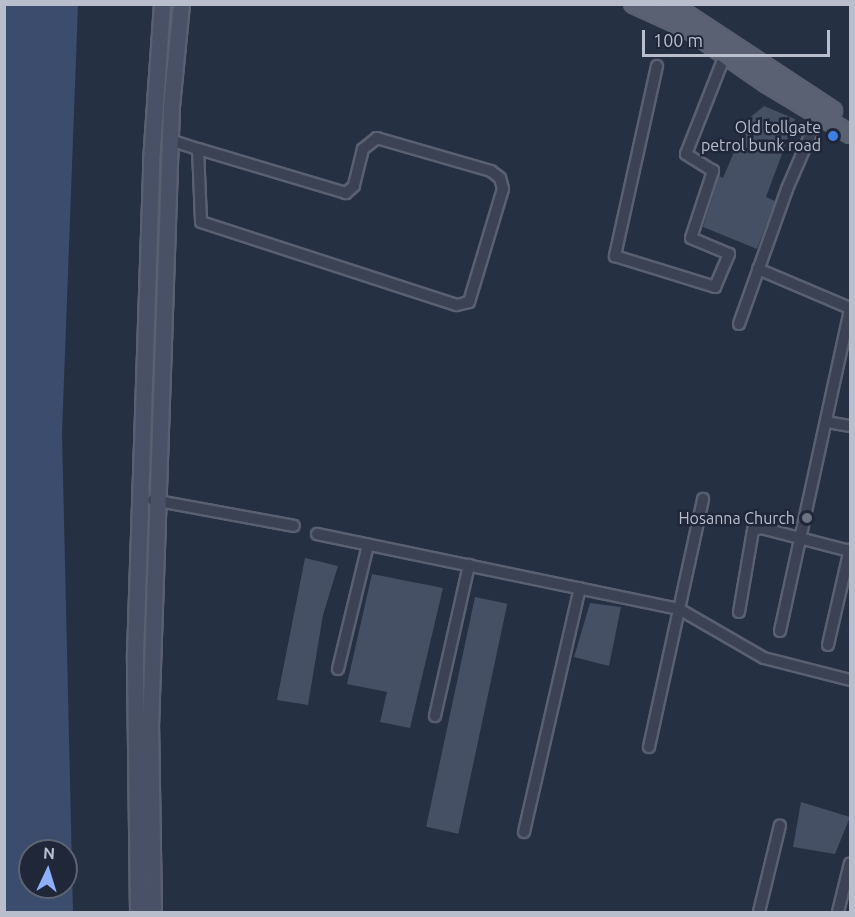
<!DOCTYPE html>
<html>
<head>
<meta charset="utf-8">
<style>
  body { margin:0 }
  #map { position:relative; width:855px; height:917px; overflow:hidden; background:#263043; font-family:Ubuntu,sans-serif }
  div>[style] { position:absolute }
  .water>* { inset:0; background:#3b4c6c }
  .building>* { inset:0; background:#455065; transform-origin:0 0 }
  .roads { filter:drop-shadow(2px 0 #596070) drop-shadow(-2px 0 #596070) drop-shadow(0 2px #596070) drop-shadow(0 -2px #596070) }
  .minor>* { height:10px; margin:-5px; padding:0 5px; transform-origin:5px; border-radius:5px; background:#3b4253 }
  .secondary>* { height:15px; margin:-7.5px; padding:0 7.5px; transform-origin:7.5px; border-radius:7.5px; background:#495166 }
  .primary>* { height:16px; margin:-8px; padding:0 8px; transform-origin:8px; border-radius:8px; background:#596173 }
  .dots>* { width:16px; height:16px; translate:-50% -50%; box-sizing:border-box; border:3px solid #1f2738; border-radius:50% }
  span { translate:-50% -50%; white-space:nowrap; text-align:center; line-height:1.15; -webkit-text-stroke:5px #1f2738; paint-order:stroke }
  .poi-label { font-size:16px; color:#b8becc }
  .right { translate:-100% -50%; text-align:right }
  .frame { position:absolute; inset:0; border:6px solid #b8becc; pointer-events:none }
  .north { position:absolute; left:18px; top:839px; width:60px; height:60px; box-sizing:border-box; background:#1f2738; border:2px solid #5c6373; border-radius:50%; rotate:4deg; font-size:16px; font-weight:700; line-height:24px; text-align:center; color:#b8becc }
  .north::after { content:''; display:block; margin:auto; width:21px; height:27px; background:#8faffa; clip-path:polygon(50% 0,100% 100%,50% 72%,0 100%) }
  .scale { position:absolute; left:642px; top:30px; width:188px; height:27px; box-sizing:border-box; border:3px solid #b8becc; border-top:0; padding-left:8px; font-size:18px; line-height:21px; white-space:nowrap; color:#b8becc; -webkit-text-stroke:4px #1f2738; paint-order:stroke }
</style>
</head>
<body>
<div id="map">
  <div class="water">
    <div style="clip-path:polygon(evenodd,5px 4px,78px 5px,62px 433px,73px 912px,5px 912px,5px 4px,30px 851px,66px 851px,66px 887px,30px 887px,30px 851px)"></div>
  </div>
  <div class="building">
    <div style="clip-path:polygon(764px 106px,795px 119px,766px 197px,775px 201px,757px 249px,703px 227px,719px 176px,723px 178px,748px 119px)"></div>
    <div style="clip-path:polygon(305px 558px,338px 566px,323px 615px,308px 705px,277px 700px)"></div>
    <div style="clip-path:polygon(372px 574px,443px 588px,410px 728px,380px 722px,387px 692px,347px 684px)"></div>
    <div style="left:475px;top:597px;width:33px;height:235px;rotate:12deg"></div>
    <div style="clip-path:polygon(590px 603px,621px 607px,609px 666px,574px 657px)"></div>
    <div style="clip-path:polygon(801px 802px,850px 817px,835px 854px,793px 847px)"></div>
  </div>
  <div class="roads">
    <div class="minor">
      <div style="left:657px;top:66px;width:195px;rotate:102.5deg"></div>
      <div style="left:615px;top:256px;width:105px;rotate:17.2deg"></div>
      <div style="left:715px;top:287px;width:36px;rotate:-67deg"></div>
      <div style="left:729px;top:254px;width:41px;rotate:-157.2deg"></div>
      <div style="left:691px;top:238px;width:71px;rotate:-71.8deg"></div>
      <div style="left:713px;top:171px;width:32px;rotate:-148deg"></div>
      <div style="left:686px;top:154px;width:106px;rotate:-68.5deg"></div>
      <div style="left:170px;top:140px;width:29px;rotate:18deg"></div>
      <div style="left:198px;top:149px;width:73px;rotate:87.6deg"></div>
      <div style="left:201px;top:222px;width:269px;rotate:18deg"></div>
      <div style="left:457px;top:305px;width:12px;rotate:-14deg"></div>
      <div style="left:469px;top:302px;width:118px;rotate:-73.3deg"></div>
      <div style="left:503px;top:189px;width:11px;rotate:-105deg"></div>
      <div style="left:500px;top:178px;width:11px;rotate:-142deg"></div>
      <div style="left:491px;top:171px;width:119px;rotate:-163.9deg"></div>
      <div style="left:377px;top:138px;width:18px;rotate:142deg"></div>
      <div style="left:363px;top:149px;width:38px;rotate:104deg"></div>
      <div style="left:354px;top:186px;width:11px;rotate:139deg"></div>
      <div style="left:346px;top:193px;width:154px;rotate:-163.4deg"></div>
      <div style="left:758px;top:269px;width:100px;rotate:23deg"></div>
      <div style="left:739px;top:324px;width:143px;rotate:-70.4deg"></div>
      <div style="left:787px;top:189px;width:81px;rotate:-66.6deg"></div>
      <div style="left:827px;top:422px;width:23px;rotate:10deg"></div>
      <div style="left:153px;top:500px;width:143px;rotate:10.4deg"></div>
      <div style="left:317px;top:534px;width:370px;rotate:11.7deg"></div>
      <div style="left:679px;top:609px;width:98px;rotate:30deg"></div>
      <div style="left:764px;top:658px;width:89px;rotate:14.3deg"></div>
      <div style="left:739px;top:612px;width:83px;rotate:-80.3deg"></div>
      <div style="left:753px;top:530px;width:8px;rotate:-14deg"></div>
      <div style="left:761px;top:528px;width:92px;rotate:14.5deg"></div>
      <div style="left:780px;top:631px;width:329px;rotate:-77.7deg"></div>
      <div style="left:828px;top:645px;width:98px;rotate:-77.1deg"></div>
      <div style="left:338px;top:669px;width:128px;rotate:-76.4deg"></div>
      <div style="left:435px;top:716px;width:155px;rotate:-77.3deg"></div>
      <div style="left:649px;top:747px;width:254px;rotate:-77.7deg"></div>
      <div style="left:524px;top:832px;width:250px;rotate:-77.1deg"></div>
      <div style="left:759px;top:912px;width:89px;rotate:-76.4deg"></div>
      <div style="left:838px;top:912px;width:50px;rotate:-76.2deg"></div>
    </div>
    <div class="secondary">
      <div style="left:138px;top:912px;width:258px;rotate:-90.7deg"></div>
      <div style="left:135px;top:654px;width:493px;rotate:-88.1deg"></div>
      <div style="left:151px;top:161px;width:157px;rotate:-86deg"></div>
      <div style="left:153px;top:912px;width:186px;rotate:-90.9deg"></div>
      <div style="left:150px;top:726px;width:620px;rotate:-88.06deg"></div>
      <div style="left:171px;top:106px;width:102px;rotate:-84.4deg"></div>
    </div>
    <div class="primary">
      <div style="left:633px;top:4px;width:58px;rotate:24.4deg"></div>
      <div style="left:686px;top:28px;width:98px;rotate:34.7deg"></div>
      <div style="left:767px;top:84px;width:97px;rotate:31.1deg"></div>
      <div style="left:671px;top:4px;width:194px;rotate:33.4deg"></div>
    </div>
  </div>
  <div class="dots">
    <div style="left:833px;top:136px;background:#3f7fe0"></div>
    <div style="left:807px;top:518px;background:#6b7280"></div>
  </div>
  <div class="poi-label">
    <span class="right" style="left:821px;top:136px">Old tollgate<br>petrol bunk road</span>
    <span class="right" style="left:795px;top:518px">Hosanna Church</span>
  </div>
  <div class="frame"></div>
  <div class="north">N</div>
  <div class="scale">100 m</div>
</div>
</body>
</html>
